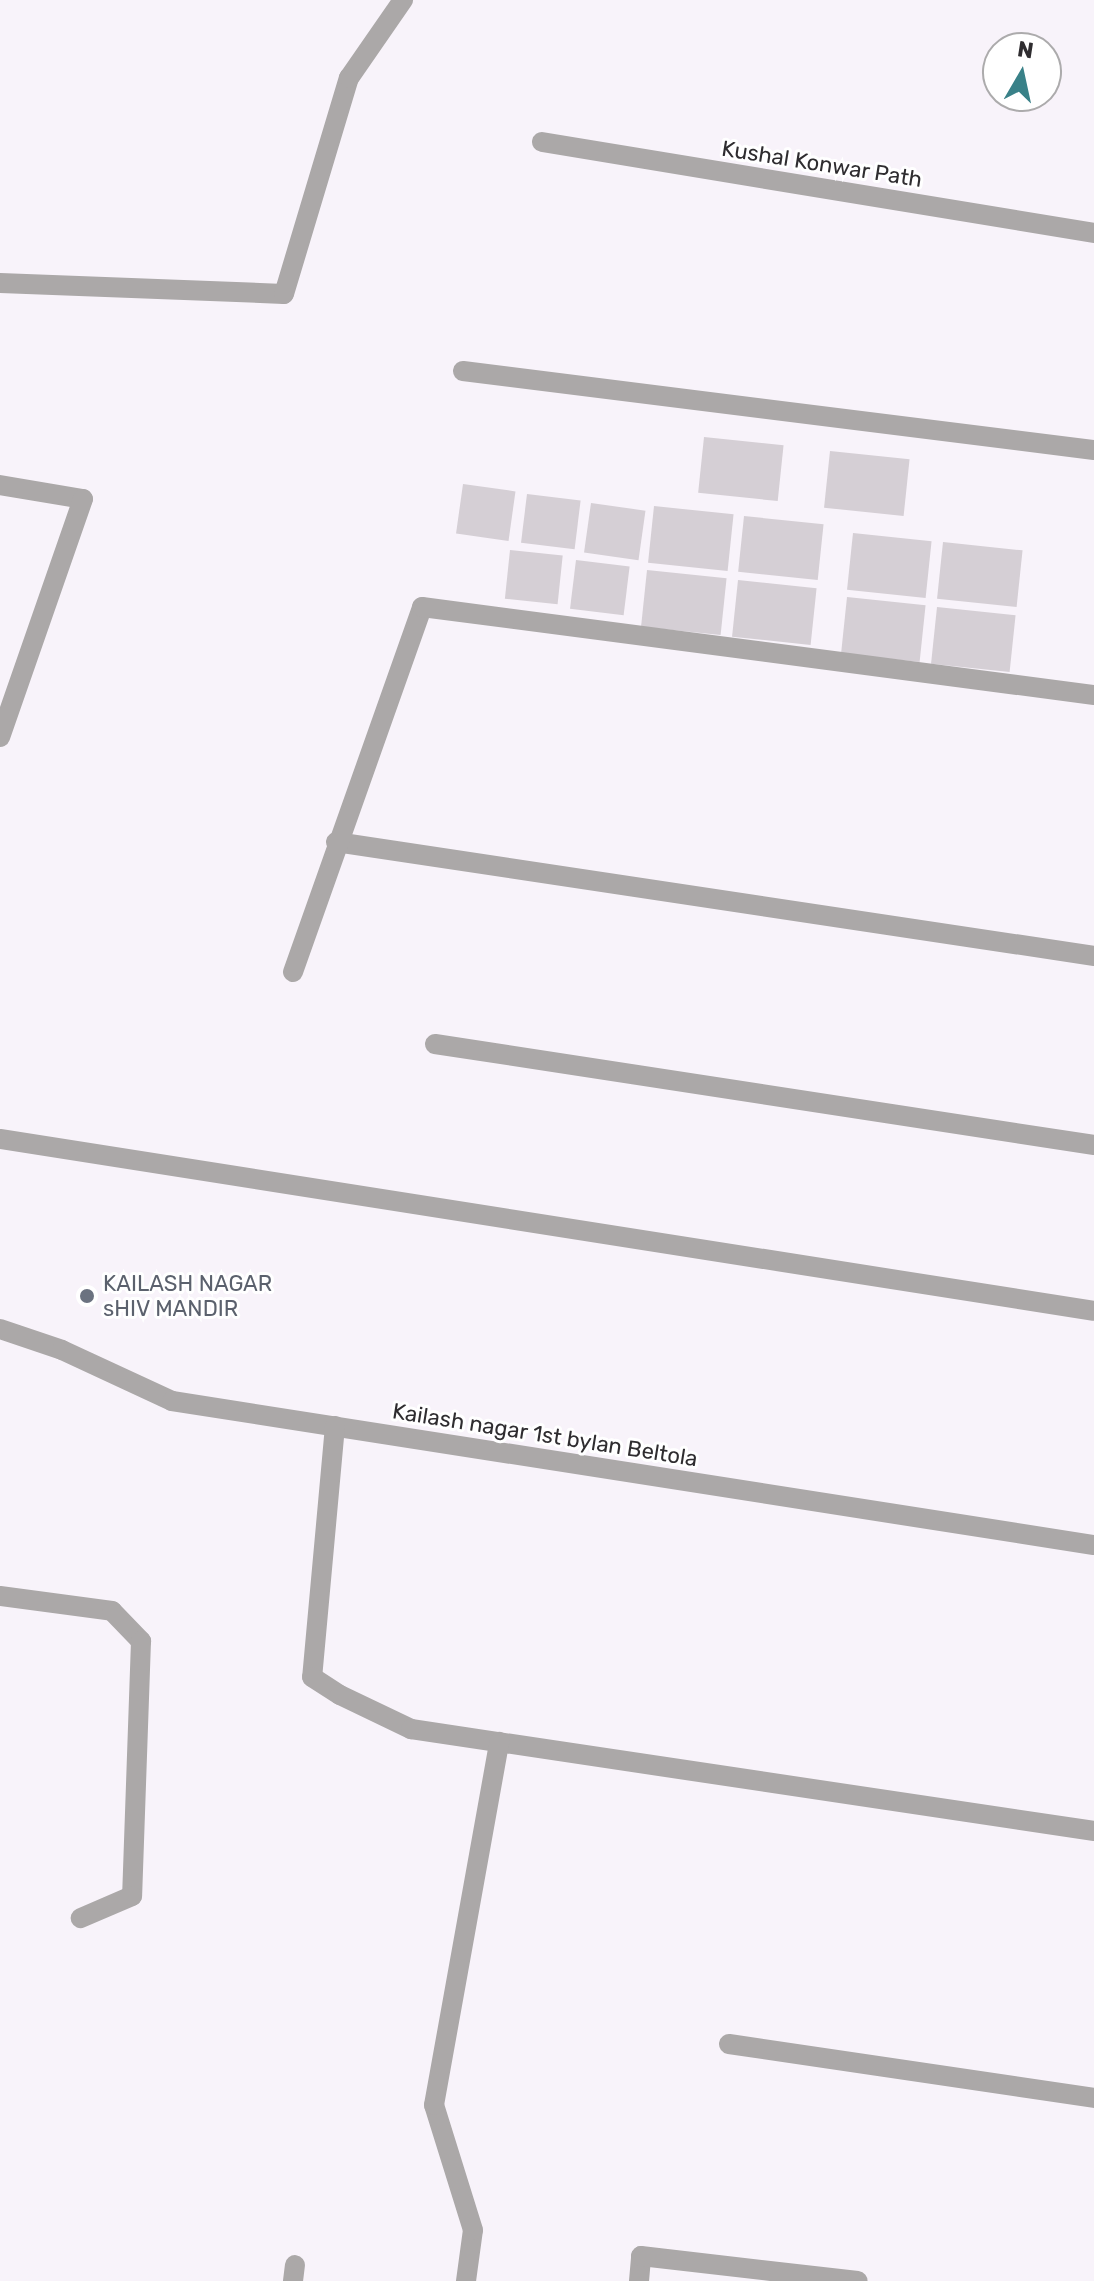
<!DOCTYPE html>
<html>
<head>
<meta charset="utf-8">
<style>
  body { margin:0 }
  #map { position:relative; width:1094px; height:2281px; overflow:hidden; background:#f8f3fa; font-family:Rubik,sans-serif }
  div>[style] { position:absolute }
  .building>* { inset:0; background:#d5cfd5; transform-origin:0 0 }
  .minor>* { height:20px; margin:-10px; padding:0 10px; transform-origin:10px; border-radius:10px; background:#aba8a8 }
  .dots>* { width:22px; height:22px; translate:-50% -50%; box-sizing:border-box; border:4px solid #fff; border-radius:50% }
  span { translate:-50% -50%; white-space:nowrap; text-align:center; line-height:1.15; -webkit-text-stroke:6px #fff; paint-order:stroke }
  .street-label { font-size:22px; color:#2f2d30 }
  .worship-label { font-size:22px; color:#5b616d }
  .left { translate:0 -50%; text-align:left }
  .north { position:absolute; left:982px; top:32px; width:80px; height:80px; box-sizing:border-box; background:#fff; border:2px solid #acabac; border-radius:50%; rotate:9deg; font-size:22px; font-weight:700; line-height:32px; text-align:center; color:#2f2d30 }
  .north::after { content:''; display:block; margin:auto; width:28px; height:36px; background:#398188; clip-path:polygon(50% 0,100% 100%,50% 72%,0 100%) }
</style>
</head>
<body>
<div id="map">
  <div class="building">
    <div style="left:704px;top:437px;width:80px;height:56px;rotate:6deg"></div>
    <div style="left:830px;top:451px;width:80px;height:57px;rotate:6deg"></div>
    <div style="left:463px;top:484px;width:53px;height:50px;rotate:8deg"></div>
    <div style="left:527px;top:494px;width:54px;height:49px;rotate:7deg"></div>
    <div style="left:591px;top:503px;width:55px;height:50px;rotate:8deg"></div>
    <div style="left:654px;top:506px;width:80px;height:57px;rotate:6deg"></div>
    <div style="left:744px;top:516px;width:80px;height:56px;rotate:6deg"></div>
    <div style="left:853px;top:533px;width:79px;height:57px;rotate:6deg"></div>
    <div style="left:943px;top:542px;width:80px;height:57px;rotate:6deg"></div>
    <div style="left:510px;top:550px;width:53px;height:49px;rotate:6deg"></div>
    <div style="left:576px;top:560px;width:54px;height:49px;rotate:7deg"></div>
    <div style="left:647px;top:570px;width:80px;height:57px;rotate:6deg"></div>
    <div style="left:738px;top:580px;width:79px;height:57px;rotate:6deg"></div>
    <div style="left:847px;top:597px;width:79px;height:57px;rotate:6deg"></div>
    <div style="left:937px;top:607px;width:79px;height:57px;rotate:6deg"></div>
  </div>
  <div class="minor">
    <div style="left:542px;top:142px;width:559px;rotate:9.36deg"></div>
    <div style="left:0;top:283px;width:284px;rotate:2.2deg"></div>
    <div style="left:284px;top:294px;width:226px;rotate:-73.3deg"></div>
    <div style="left:349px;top:78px;width:95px;rotate:-55.3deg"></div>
    <div style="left:463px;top:371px;width:636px;rotate:7.14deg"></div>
    <div style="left:0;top:485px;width:84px;rotate:9.6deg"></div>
    <div style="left:83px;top:499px;width:252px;rotate:109.2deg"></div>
    <div style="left:336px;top:842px;width:767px;rotate:8.55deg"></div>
    <div style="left:293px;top:972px;width:387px;rotate:-70.5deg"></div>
    <div style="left:422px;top:607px;width:678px;rotate:7.46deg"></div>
    <div style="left:435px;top:1044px;width:667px;rotate:8.71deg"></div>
    <div style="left:0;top:1139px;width:1107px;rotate:8.93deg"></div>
    <div style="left:0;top:1329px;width:65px;rotate:18.7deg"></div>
    <div style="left:62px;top:1350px;width:121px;rotate:24.9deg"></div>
    <div style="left:172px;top:1401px;width:933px;rotate:8.88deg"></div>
    <div style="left:335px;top:1426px;width:252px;rotate:95.2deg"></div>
    <div style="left:312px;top:1677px;width:33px;rotate:33deg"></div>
    <div style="left:340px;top:1695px;width:79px;rotate:25.6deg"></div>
    <div style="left:411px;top:1729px;width:691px;rotate:8.49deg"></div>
    <div style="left:0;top:1596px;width:113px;rotate:7.6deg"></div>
    <div style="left:112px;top:1611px;width:42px;rotate:46deg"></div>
    <div style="left:141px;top:1641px;width:255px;rotate:92deg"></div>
    <div style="left:132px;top:1896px;width:56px;rotate:156.7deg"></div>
    <div style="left:729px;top:2044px;width:369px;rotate:8.4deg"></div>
    <div style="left:293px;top:2281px;width:16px;rotate:-83deg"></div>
    <div style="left:466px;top:2281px;width:51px;rotate:-82.2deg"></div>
    <div style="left:473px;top:2230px;width:131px;rotate:-107.3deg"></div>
    <div style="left:434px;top:2105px;width:369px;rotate:-79.8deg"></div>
    <div style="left:639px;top:2281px;width:25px;rotate:-85deg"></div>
    <div style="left:641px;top:2256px;width:218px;rotate:6.6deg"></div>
  </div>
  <div class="dots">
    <div style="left:87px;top:1296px;background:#6b7280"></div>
  </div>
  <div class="street-label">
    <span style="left:822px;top:164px;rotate:9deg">Kushal Konwar Path</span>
    <span style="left:545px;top:1435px;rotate:9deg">Kailash nagar 1st bylan Beltola</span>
  </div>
  <div class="worship-label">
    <span class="left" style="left:103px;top:1296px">KAILASH NAGAR<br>sHIV MANDIR</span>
  </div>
  <div class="north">N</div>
</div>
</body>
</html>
